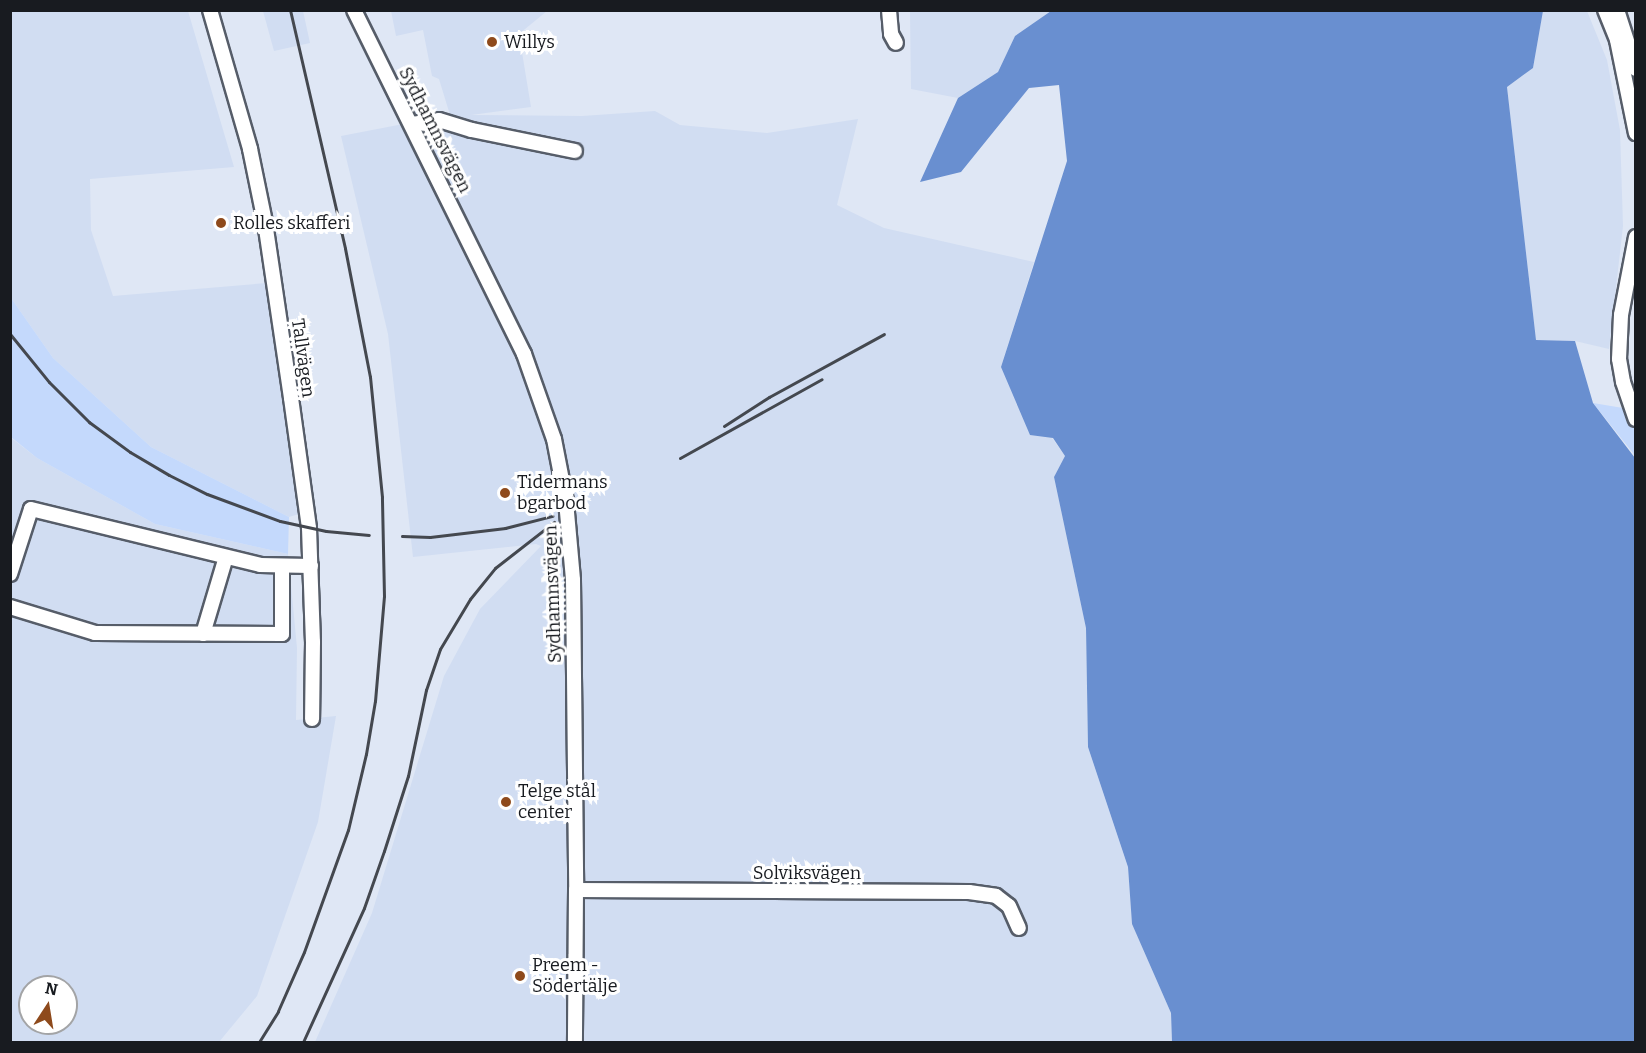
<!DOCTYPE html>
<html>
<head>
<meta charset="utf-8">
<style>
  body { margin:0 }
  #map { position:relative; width:1646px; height:1053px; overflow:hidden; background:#dfe7f5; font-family:Bitter,serif }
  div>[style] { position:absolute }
  .built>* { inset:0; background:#d1ddf2 }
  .green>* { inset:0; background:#c4d9fc }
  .water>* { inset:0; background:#698fd0 }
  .roads { filter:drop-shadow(2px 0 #565d69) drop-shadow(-2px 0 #565d69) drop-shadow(0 2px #565d69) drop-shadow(0 -2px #565d69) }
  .minor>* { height:14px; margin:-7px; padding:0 7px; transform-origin:7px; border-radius:7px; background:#fff }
  .rail>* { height:3px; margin:-1.5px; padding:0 1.5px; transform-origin:1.5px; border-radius:1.5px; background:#44484f }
  .dots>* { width:16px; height:16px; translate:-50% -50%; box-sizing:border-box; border:3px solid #fff; border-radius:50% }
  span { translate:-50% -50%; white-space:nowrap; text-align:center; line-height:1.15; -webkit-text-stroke:6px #fff; paint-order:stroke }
  .poi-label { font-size:18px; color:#181b20 }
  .left { translate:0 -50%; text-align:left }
  .street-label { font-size:18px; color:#181b20 }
  .frame { position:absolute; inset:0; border:12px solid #181b20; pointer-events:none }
  .north { position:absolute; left:18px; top:975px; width:60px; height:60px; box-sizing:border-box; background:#fff; border:2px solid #a3a4a6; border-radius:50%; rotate:12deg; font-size:16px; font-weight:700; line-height:24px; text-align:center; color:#181b20 }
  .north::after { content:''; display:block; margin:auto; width:21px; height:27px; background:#8e4a1c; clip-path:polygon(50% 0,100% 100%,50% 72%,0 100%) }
</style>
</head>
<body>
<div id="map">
  <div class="built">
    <div style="clip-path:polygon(10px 11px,188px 11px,234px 167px,90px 179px,91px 230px,113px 296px,267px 283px,299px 514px,289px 517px,151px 447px,53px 358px,11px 298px)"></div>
    <div style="clip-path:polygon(263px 11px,303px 11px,310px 43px,274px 51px)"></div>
    <div style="clip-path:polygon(391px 11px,547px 11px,519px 34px,531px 107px,471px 115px,582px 116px,655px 111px,680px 125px,767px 133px,858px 119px,837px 205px,884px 228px,1034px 262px,1001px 367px,1065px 456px,1054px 477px,1086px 628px,1088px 747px,1128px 867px,1132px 924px,1171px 1013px,1172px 1042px,315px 1042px,372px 913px,444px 676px,480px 609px,541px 546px,536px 544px,413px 557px,388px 334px,341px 136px,450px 115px,439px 79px,432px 76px,423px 30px,396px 36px)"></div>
    <div style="clip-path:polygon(910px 11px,1051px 11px,1015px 36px,998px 72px,958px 98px,911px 89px)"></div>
    <div style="clip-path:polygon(1543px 11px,1587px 11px,1607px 60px,1620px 130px,1623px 226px,1609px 349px,1575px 341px,1536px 340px,1507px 87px,1533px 68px)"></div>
    <div style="clip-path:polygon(evenodd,10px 437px,37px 458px,155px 524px,288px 554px,297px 648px,296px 720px,336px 716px,318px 822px,257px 996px,219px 1042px,11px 1042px,10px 437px,30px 987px,66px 987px,66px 1023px,30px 1023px,30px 987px)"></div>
  </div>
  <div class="green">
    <div style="clip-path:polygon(11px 298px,53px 358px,151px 447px,289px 517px,288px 554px,155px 524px,37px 458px,11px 437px)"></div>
    <div style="clip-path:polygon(1593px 403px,1635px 410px,1635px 458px,1633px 453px)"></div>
  </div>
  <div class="water">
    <div style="clip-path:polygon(1051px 11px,1543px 11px,1533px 68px,1507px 87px,1536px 340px,1575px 341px,1593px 403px,1635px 458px,1635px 1042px,1172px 1042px,1171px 1013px,1132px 924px,1128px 867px,1088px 747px,1086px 628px,1054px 477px,1065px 456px,1053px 438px,1030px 435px,1001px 367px,1067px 161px,1059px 85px,1029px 88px,961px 172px,920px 182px,958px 98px,998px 72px,1015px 36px)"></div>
  </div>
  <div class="roads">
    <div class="minor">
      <div style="left:210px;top:10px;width:145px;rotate:73.9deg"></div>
      <div style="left:250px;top:149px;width:75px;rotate:78.4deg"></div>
      <div style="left:265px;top:222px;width:178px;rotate:81.6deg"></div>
      <div style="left:291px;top:398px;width:131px;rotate:82.1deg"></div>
      <div style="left:309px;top:528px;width:114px;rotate:88deg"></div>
      <div style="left:313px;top:642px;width:77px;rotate:90.7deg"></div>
      <div style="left:354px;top:10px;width:384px;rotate:63.7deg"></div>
      <div style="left:524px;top:354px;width:90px;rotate:70.6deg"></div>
      <div style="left:554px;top:439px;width:63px;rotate:79deg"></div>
      <div style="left:566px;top:501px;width:79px;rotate:84.9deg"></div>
      <div style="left:573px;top:580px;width:310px;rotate:89.4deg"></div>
      <div style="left:576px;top:890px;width:152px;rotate:90.4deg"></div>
      <div style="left:889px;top:10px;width:24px;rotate:85deg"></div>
      <div style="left:891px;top:34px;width:10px;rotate:61deg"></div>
      <div style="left:1605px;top:10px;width:32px;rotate:68deg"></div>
      <div style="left:1617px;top:40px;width:95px;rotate:78.5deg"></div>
      <div style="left:1617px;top:10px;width:62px;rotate:72.1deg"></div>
      <div style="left:412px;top:124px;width:27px;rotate:-8deg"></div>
      <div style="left:439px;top:120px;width:34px;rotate:17deg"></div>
      <div style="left:472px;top:130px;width:105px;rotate:11.5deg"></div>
      <div style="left:1636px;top:237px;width:79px;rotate:100.9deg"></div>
      <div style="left:1621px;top:315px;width:44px;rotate:92.6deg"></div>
      <div style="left:1619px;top:359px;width:23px;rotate:80deg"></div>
      <div style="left:1623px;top:382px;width:39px;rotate:71deg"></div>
      <div style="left:10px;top:574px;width:68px;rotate:-72.1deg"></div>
      <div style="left:31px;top:509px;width:236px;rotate:13.7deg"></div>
      <div style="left:260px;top:565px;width:51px;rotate:1.1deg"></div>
      <div style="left:10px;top:607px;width:89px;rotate:17deg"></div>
      <div style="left:95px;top:633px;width:187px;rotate:0.3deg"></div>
      <div style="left:282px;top:634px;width:68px;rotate:-90deg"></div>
      <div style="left:203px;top:634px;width:80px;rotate:-73.4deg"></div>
      <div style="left:576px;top:890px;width:393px;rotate:0.3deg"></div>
      <div style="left:969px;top:892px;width:27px;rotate:8deg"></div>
      <div style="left:996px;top:896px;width:16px;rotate:38deg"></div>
      <div style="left:1009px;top:906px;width:24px;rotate:66deg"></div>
    </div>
  </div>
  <div class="rail">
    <div style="left:10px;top:334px;width:62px;rotate:50.9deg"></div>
    <div style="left:49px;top:382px;width:57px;rotate:45deg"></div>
    <div style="left:89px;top:422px;width:51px;rotate:36.2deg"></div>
    <div style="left:130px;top:452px;width:45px;rotate:30.5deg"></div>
    <div style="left:169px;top:475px;width:42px;rotate:26.6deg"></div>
    <div style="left:207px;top:494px;width:78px;rotate:20.3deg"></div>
    <div style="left:280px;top:521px;width:47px;rotate:12.3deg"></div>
    <div style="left:326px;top:531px;width:43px;rotate:5.3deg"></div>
    <div style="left:724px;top:426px;width:54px;rotate:-32.8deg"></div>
    <div style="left:769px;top:397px;width:131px;rotate:-28.7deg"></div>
    <div style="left:680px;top:458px;width:162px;rotate:-29.1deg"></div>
    <div style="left:402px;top:536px;width:28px;rotate:2deg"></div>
    <div style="left:430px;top:537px;width:76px;rotate:-6.8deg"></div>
    <div style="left:505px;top:528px;width:49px;rotate:-14.3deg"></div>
    <div style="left:259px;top:1042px;width:36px;rotate:-58deg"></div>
    <div style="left:278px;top:1011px;width:64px;rotate:-66.2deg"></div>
    <div style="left:304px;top:952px;width:130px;rotate:-70.2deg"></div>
    <div style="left:348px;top:830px;width:78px;rotate:-76.7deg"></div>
    <div style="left:366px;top:754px;width:54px;rotate:-80.4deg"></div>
    <div style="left:375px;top:701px;width:105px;rotate:-85.1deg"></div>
    <div style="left:384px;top:596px;width:99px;rotate:-91.2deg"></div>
    <div style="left:382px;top:497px;width:121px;rotate:-95.7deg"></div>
    <div style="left:370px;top:377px;width:131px;rotate:-101deg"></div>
    <div style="left:345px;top:248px;width:244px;rotate:-103deg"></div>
    <div style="left:303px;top:1042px;width:147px;rotate:-65.5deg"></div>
    <div style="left:364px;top:908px;width:60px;rotate:-70.7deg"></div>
    <div style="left:384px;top:851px;width:79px;rotate:-72.3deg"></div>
    <div style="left:408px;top:776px;width:88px;rotate:-78.2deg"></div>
    <div style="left:426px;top:690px;width:43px;rotate:-71.1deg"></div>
    <div style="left:440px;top:649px;width:58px;rotate:-59deg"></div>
    <div style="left:470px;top:599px;width:40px;rotate:-51deg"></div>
    <div style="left:495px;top:568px;width:75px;rotate:-37.9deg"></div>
  </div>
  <div class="dots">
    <div style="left:492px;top:42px;background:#8e4a1c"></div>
    <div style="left:221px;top:223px;background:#8e4a1c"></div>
    <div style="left:505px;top:493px;background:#8e4a1c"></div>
    <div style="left:506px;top:802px;background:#8e4a1c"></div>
    <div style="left:520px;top:976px;background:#8e4a1c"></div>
  </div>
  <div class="poi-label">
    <span class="left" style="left:504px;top:42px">Willys</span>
    <span class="left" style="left:233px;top:223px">Rolles skafferi</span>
    <span class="left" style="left:517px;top:493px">Tidermans<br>bgarbod</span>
    <span class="left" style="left:518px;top:802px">Telge stål<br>center</span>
    <span class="left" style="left:532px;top:976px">Preem -<br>Södertälje</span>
  </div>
  <div class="street-label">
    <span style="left:435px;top:130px;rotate:63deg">Sydhamnsvägen</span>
    <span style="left:303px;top:358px;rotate:82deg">Tallvägen</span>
    <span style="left:553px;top:594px;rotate:-92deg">Sydhamnsvägen</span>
    <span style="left:807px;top:873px">Solviksvägen</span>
  </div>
  <div class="frame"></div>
  <div class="north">N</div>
</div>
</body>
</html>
